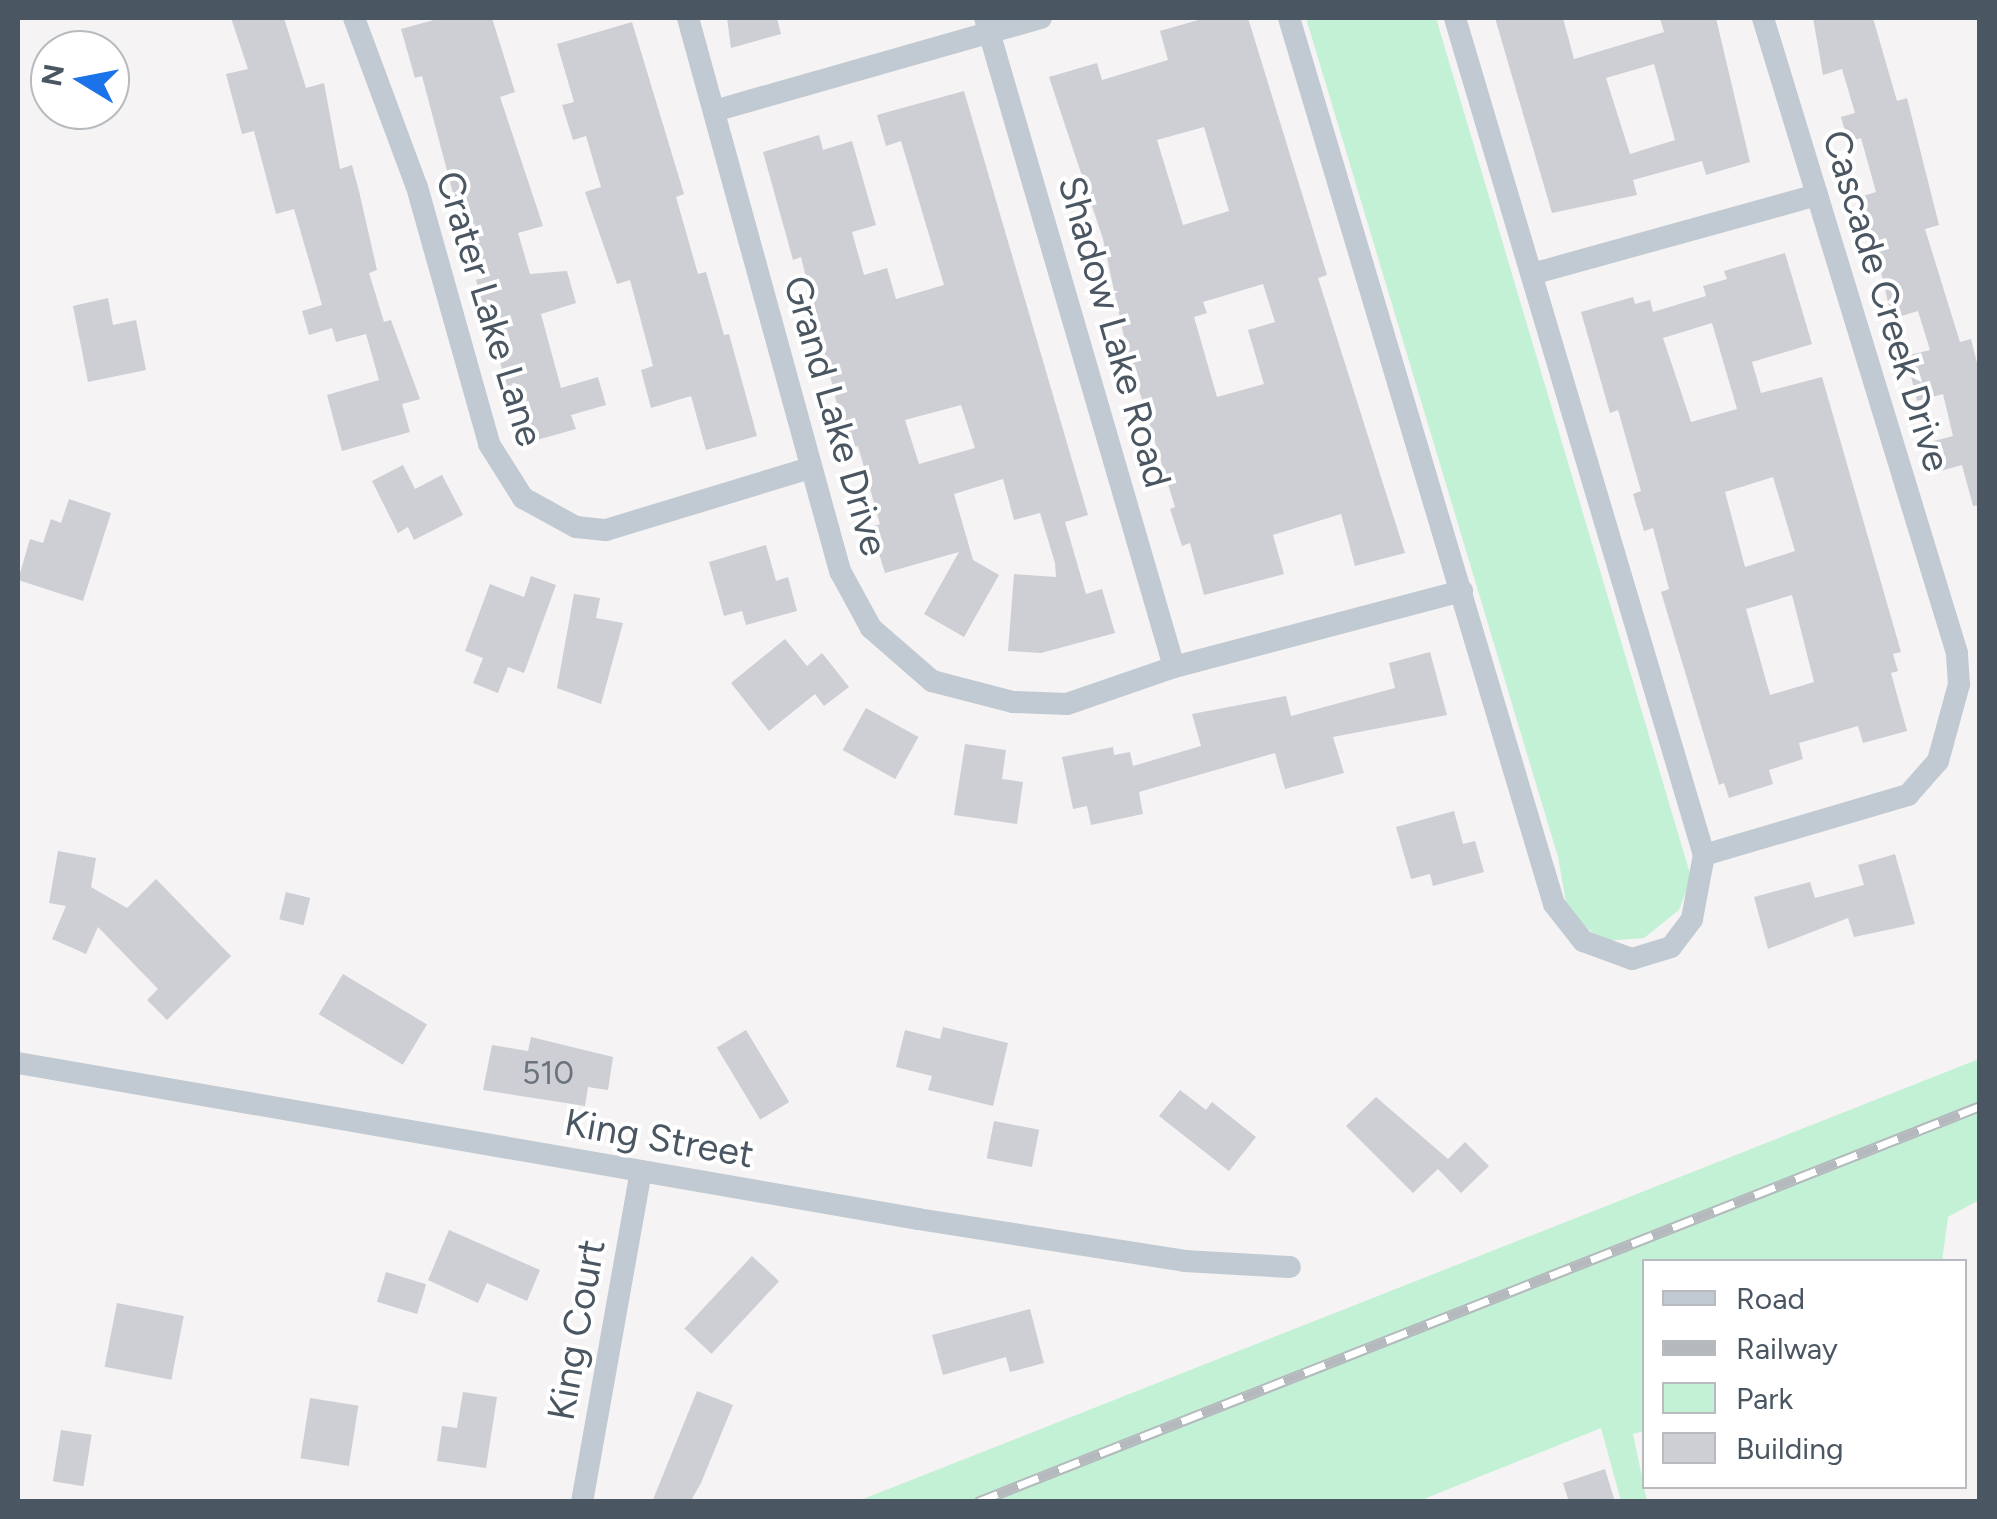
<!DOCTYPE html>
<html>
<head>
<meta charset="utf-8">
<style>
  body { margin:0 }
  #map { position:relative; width:1997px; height:1519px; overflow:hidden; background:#f5f3f3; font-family:Figtree,sans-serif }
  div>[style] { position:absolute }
  .green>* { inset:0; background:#c3f1d5 }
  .building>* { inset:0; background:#cdcfd5; transform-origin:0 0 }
  .minor>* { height:22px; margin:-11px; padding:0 11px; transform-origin:11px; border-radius:11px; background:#c1cad2 }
  .rail>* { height:11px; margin-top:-5.5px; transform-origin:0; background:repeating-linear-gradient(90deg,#fff 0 22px,#b5b8bd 0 44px); box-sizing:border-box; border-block:2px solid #b5b8bd }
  span { translate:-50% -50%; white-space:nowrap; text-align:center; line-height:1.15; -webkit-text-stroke:8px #fff; paint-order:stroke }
  .number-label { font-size:32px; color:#6b747e }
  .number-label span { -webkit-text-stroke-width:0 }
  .street-label { font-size:38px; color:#4a5661 }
  .frame { position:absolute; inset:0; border:20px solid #4a5661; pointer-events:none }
  .legend { position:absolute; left:1642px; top:1259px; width:325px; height:230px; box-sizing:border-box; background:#fff; border:2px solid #b7bbc0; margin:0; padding:12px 18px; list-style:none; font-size:30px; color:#4a5661 }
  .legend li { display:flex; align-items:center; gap:20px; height:50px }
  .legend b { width:50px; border:2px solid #b7bbc0 }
  .north { position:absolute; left:30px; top:30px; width:100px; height:100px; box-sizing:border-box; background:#fff; border:2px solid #b7bbc0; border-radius:50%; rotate:280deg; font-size:28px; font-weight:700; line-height:40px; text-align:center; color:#4a5661 }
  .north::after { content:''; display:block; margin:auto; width:35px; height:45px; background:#1a73e8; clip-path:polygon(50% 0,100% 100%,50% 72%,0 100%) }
</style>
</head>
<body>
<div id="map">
  <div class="green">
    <div style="clip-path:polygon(1306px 18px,1436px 18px,1691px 877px,1679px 910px,1644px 938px,1604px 941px,1568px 914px,1558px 857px)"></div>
    <div style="clip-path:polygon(1979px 1059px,1979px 1200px,1948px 1217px,1942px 1261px,1644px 1262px,1644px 1431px,1633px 1434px,1647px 1501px,1621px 1501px,1601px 1428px,1419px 1501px,858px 1501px)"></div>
  </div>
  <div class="building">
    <div style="clip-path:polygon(231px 18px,284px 18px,306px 88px,324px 83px,340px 169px,352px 165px,359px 191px,377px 270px,369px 273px,384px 322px,391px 320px,420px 399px,402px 404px,410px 432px,342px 451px,327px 395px,379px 380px,366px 334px,336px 342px,332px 328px,309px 335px,302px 311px,322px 305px,294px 209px,276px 214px,254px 131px,242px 134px,226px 74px,248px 69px)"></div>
    <div style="clip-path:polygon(441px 18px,492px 18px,515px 92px,500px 97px,543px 226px,518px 233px,530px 274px,567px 271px,576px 303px,541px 314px,561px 388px,598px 377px,606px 405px,571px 415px,576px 429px,533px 441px,517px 384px,507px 386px,476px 280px,486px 276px,464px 194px,454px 197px,422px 76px,415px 78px,401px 29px)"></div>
    <div style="clip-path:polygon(727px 18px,777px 18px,781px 34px,731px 48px)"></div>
    <div style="clip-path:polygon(evenodd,1205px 18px,1248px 18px,1327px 275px,1318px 278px,1405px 553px,1355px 566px,1341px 514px,1273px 535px,1284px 574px,1204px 595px,1190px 543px,1182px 546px,1170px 509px,1175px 507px,1127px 351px,1103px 239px,1049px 77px,1097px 63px,1102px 80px,1168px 60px,1160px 31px,1205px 18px,1204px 127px,1229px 211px,1183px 225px,1157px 140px,1204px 127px,1205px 18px,1263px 284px,1275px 322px,1248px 330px,1264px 384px,1217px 397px,1194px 317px,1207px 313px,1203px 302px,1263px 284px)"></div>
    <div style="clip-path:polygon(evenodd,1495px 18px,1563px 18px,1574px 59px,1664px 32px,1660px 18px,1716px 18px,1750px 162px,1706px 175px,1702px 161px,1633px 180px,1637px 195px,1552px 213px,1495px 18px,1654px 64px,1675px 140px,1630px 154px,1606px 78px,1654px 64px)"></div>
    <div style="clip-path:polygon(1813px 18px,1873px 18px,1897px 101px,1907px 98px,1939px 225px,1925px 229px,1960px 342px,1971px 339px,1980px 375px,1980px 505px,1973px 506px,1962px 465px,1937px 472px,1930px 442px,1953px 436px,1943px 394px,1917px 401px,1906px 356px,1930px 350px,1918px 311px,1892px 319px,1863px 196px,1876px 192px,1861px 138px,1848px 142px,1841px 117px,1855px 113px,1842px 69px,1823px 75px)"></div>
    <div style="clip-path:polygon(632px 22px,684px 194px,676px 197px,698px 274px,706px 272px,724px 335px,729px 334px,757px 436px,706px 450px,691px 396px,651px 408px,641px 370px,653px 366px,630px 280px,617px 284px,585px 192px,601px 187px,586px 136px,573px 140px,562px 105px,574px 102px,557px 44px)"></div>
    <div style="clip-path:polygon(evenodd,964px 91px,1088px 515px,1065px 522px,1086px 594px,1102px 589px,1115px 633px,1041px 653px,1008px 651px,1014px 574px,1056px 577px,1055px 563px,1040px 513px,1014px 520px,1003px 479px,954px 494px,973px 560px,999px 575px,964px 637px,924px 614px,959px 552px,885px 573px,871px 527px,880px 524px,858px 446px,848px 449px,801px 257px,793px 260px,763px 152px,819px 135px,823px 150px,852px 141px,876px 225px,852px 232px,864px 275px,887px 268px,896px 299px,944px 285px,901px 141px,886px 146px,877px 115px,964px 91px,961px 405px,975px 448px,919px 464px,905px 420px,961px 405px)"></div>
    <div style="clip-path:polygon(evenodd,1785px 253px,1812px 344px,1752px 362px,1761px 393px,1822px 377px,1901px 652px,1893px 654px,1898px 671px,1891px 673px,1907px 731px,1863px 743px,1858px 726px,1799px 743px,1803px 759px,1769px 770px,1773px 784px,1729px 798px,1724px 783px,1719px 785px,1661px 592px,1669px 589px,1653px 528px,1644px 531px,1633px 494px,1641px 491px,1618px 410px,1610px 413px,1581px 312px,1633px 297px,1635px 304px,1650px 300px,1653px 312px,1706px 296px,1703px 286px,1727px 279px,1724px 271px,1785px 253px,1712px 323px,1737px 409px,1691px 422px,1663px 338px,1712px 323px,1785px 253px,1773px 477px,1795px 551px,1745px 567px,1725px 492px,1773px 477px,1785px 253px,1792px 595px,1814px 682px,1770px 695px,1746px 609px,1792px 595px)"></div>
    <div style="clip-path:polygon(108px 298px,113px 325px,136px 320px,146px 370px,88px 382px,73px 306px)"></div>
    <div style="clip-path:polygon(403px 465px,415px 489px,442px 475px,463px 515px,414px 540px,408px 527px,398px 533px,372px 481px)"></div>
    <div style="clip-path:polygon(69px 499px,111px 513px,83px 601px,18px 580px,30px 539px,43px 543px,51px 519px,61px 523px)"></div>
    <div style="clip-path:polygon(766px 545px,776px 581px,788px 577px,797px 611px,746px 625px,742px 611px,724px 616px,709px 562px)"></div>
    <div style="clip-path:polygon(531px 576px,556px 585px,524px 673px,508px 667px,498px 693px,473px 683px,483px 658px,465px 651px,490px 584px,524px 597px)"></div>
    <div style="clip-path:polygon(574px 594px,600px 598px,596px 618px,623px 623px,601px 704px,557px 688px)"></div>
    <div style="clip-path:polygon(785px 639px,807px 666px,822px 653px,849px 687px,824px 706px,815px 694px,769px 731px,731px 683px)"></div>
    <div style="clip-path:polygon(1430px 652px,1447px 715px,1333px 737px,1344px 773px,1285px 789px,1275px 753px,1139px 792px,1143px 814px,1091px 825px,1087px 806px,1073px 809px,1062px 757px,1113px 747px,1114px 755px,1130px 752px,1133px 766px,1201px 746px,1192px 714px,1286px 696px,1291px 716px,1395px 688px,1389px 663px)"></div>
    <div style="left:866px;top:708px;width:60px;height:48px;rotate:29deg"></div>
    <div style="clip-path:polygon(965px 744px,1006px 750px,1002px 779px,1023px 782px,1017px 824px,954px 815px)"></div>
    <div style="clip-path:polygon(1454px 811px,1463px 844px,1475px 841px,1484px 872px,1433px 886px,1430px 874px,1411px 879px,1396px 827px)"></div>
    <div style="clip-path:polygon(58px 851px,96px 858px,91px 887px,127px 908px,156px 879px,231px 956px,167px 1020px,147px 1000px,158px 989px,98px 927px,86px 954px,52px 939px,66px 906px,49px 903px)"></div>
    <div style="clip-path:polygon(1895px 854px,1915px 924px,1854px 937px,1848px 918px,1768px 949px,1754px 897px,1810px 882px,1815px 898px,1864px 885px,1858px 865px)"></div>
    <div style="left:286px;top:892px;width:25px;height:28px;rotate:14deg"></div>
    <div style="left:343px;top:974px;width:98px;height:47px;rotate:31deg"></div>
    <div style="clip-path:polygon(943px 1027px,1008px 1043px,993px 1106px,928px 1090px,932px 1076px,896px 1067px,905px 1030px,940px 1039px)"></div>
    <div style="left:746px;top:1030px;width:84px;height:34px;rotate:59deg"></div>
    <div style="clip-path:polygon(531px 1037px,613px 1057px,608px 1090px,588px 1087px,585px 1106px,483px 1090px,492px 1045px,528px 1051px)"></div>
    <div style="clip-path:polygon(1180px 1090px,1206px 1110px,1212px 1102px,1256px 1137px,1229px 1171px,1159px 1116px)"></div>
    <div style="clip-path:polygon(1376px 1097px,1448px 1159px,1465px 1142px,1489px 1166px,1461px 1193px,1438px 1169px,1413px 1193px,1346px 1126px)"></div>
    <div style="left:994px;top:1121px;width:46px;height:38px;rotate:11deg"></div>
    <div style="clip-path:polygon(449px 1230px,540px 1270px,527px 1301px,487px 1283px,478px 1303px,428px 1280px)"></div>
    <div style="left:752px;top:1256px;width:37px;height:99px;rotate:43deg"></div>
    <div style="left:386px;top:1272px;width:42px;height:31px;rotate:17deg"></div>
    <div style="left:117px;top:1303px;width:68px;height:65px;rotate:11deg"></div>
    <div style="clip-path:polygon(1030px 1309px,1044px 1363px,1010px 1372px,1006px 1357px,943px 1375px,932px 1335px)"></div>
    <div style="clip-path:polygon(697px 1391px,733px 1405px,701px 1483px,690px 1502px,652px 1502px)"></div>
    <div style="clip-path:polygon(463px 1392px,497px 1397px,486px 1468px,437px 1461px,442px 1426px,457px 1428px)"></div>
    <div style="left:310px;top:1398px;width:49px;height:61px;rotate:9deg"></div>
    <div style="left:61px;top:1430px;width:31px;height:52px;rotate:9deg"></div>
    <div style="clip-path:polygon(1605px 1469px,1615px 1502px,1569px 1502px,1563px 1483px)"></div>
  </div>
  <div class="minor">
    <div style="left:354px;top:18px;width:180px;rotate:69.6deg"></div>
    <div style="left:417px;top:187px;width:267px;rotate:74.3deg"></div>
    <div style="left:489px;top:444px;width:64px;rotate:57.8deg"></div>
    <div style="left:523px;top:498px;width:60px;rotate:28.7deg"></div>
    <div style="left:576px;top:527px;width:30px;rotate:6deg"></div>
    <div style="left:606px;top:530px;width:213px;rotate:-16.9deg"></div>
    <div style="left:688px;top:18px;width:574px;rotate:74.63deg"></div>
    <div style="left:840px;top:571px;width:65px;rotate:61.5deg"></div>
    <div style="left:871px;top:628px;width:81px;rotate:41deg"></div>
    <div style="left:932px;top:681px;width:84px;rotate:14.5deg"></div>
    <div style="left:1013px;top:702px;width:54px;rotate:2.1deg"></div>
    <div style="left:1067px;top:704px;width:113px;rotate:-19.1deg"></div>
    <div style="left:1174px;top:667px;width:298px;rotate:-14.8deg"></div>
    <div style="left:985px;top:18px;width:676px;rotate:73.76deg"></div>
    <div style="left:1289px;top:18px;width:925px;rotate:73.35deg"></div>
    <div style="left:1554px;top:904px;width:47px;rotate:51.9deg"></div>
    <div style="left:1583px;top:941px;width:52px;rotate:20.2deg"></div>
    <div style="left:1632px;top:959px;width:41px;rotate:-17.1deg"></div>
    <div style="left:1671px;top:947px;width:35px;rotate:-53deg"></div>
    <div style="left:1692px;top:919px;width:65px;rotate:-79.4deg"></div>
    <div style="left:1704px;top:855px;width:873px;rotate:-106.57deg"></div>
    <div style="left:714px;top:111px;width:340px;rotate:-15.9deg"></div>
    <div style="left:1532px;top:274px;width:296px;rotate:-15.5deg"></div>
    <div style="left:1704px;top:855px;width:213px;rotate:-16.4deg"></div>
    <div style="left:1908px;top:795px;width:45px;rotate:-48.6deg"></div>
    <div style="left:1938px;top:761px;width:80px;rotate:-74.7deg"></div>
    <div style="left:1959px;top:684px;width:31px;rotate:-94deg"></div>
    <div style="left:1957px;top:653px;width:664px;rotate:-106.99deg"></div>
    <div style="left:18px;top:1063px;width:913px;rotate:9.83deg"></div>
    <div style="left:918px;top:1219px;width:270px;rotate:8.9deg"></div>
    <div style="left:1185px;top:1261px;width:105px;rotate:3.3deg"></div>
    <div style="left:582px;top:1502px;width:336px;rotate:-79.9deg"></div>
  </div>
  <div class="rail">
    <div style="left:977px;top:1502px;width:1078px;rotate:-21.54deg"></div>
  </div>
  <div class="number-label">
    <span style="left:548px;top:1073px">510</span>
  </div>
  <div class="street-label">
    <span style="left:1886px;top:301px;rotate:73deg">Cascade Creek Drive</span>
    <span style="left:489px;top:309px;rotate:73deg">Crater Lake Lane</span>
    <span style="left:1114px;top:332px;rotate:74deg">Shadow Lake Road</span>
    <span style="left:835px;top:416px;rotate:74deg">Grand Lake Drive</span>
    <span style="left:659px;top:1139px;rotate:10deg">King Street</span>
    <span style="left:577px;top:1330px;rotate:-80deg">King Court</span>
  </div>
  <div class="frame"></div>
  <ul class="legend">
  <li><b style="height:12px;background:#c1cad2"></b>Road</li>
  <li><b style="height:12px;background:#b5b8bd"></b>Railway</li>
  <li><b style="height:28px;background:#c3f1d5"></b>Park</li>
  <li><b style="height:28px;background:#cdcfd5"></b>Building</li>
  </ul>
  <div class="north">N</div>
</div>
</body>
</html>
